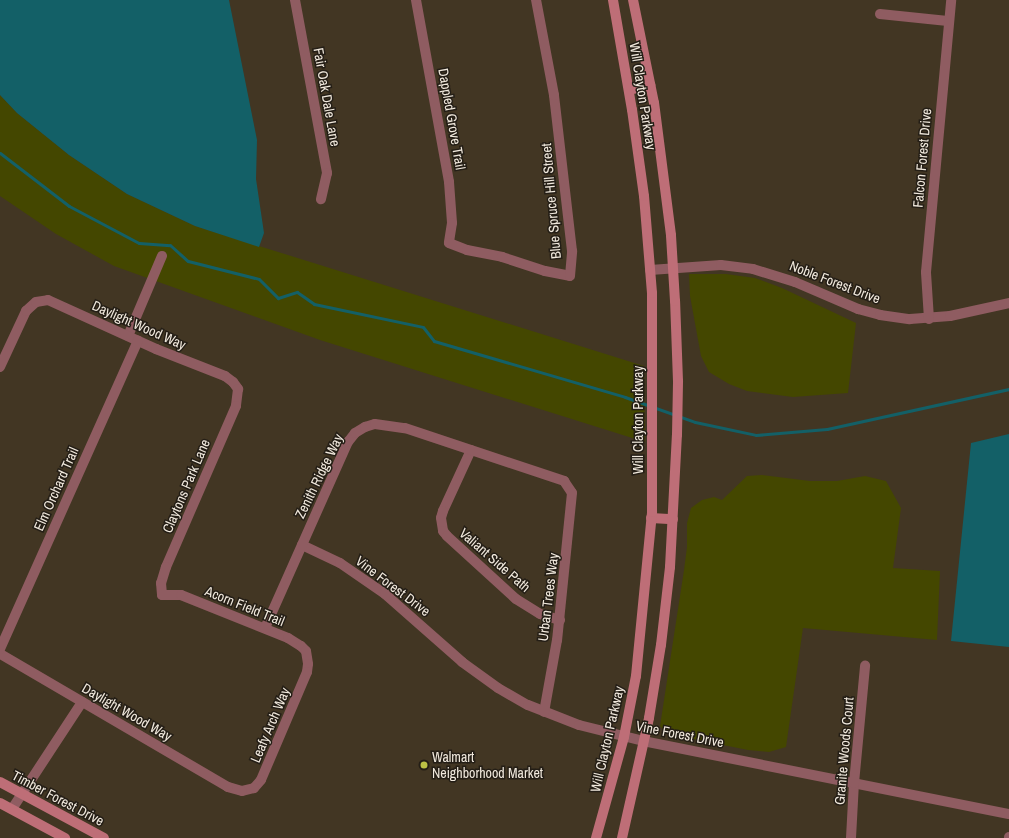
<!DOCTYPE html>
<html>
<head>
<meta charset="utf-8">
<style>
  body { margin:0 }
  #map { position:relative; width:1009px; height:838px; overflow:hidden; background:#423623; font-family:"Archivo Narrow",sans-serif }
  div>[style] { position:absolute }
  .green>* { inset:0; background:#444700 }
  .water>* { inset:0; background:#136067 }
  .stream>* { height:3px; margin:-1.5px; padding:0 1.5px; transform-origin:1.5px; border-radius:1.5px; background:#136067 }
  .minor>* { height:10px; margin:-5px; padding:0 5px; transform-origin:5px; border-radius:5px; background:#8f5c61 }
  .secondary>* { height:10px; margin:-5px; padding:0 5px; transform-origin:5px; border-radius:5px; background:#be6e77 }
  .dots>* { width:11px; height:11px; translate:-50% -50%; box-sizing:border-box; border:2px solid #241e16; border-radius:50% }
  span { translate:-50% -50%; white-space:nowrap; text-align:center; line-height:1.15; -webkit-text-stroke:3px #241e16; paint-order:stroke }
  .street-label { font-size:14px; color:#f1e9dd }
  .poi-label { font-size:14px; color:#f1e9dd }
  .left { translate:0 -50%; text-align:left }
</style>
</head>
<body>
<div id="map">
  <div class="green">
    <div style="clip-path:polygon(0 95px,17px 113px,69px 155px,127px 194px,195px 226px,644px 366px,645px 442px,320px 340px,114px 266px,56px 234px,0 196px)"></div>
    <div style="clip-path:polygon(689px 274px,726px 274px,755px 278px,782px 288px,856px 323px,848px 393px,793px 397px,747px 391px,729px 384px,709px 372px,701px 356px,690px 296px)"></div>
    <div style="clip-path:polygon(762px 475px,810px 481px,837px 481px,865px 476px,886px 481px,901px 508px,893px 568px,940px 571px,937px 640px,803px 628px,786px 747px,769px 752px,748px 750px,678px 736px,666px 733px,660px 726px,684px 570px,687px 547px,687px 523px,691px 508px,702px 500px,714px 497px,722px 500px,747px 476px)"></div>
  </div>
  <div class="water">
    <div style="clip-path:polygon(0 0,229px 0,257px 140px,256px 179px,264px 233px,259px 247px,195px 226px,127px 194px,69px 155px,17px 113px,0 95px)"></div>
    <div style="clip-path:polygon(1009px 434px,1009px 647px,951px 641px,971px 443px)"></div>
  </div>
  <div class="stream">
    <div style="left:0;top:153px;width:87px;rotate:37.5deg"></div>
    <div style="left:69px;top:206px;width:79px;rotate:27.9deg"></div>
    <div style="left:139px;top:243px;width:31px;rotate:4deg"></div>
    <div style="left:170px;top:245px;width:24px;rotate:42deg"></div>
    <div style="left:188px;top:261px;width:73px;rotate:14.2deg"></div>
    <div style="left:259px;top:279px;width:27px;rotate:45deg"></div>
    <div style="left:278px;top:298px;width:20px;rotate:-18deg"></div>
    <div style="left:297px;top:292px;width:21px;rotate:35deg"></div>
    <div style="left:314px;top:304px;width:111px;rotate:11.9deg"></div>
    <div style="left:423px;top:327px;width:18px;rotate:52deg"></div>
    <div style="left:434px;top:341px;width:199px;rotate:16.3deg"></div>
    <div style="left:625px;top:397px;width:74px;rotate:19.7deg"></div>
    <div style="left:695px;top:422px;width:62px;rotate:12deg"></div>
    <div style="left:756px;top:435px;width:71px;rotate:-4.8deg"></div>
    <div style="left:827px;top:429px;width:186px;rotate:-12.4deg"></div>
  </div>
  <div class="minor">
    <div style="left:295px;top:0;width:176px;rotate:79.5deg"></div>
    <div style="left:327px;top:173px;width:27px;rotate:103deg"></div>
    <div style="left:416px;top:0;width:185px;rotate:79.7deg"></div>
    <div style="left:449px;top:182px;width:41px;rotate:85.8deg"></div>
    <div style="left:452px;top:223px;width:20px;rotate:99deg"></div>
    <div style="left:449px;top:243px;width:19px;rotate:21deg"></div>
    <div style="left:467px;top:250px;width:36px;rotate:11deg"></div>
    <div style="left:502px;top:257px;width:45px;rotate:18deg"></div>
    <div style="left:545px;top:271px;width:25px;rotate:11deg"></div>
    <div style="left:570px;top:276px;width:25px;rotate:-85deg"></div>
    <div style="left:572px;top:251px;width:157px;rotate:-96.6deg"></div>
    <div style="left:554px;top:95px;width:97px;rotate:-100.7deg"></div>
    <div style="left:880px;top:14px;width:68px;rotate:5.9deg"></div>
    <div style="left:650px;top:270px;width:71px;rotate:-4deg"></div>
    <div style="left:721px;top:265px;width:32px;rotate:7deg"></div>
    <div style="left:753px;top:269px;width:44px;rotate:17.2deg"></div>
    <div style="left:795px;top:282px;width:69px;rotate:23.2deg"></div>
    <div style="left:858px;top:309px;width:23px;rotate:15deg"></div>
    <div style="left:880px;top:315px;width:30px;rotate:8deg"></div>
    <div style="left:910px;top:319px;width:40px;rotate:-4.3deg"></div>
    <div style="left:950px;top:316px;width:60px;rotate:-12.4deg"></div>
    <div style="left:929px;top:319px;width:47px;rotate:-93.7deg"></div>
    <div style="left:926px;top:272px;width:273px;rotate:-84.7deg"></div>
    <div style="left:128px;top:336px;width:87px;rotate:-67deg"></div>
    <div style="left:0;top:367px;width:62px;rotate:-65.1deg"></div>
    <div style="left:26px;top:311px;width:13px;rotate:-42deg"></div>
    <div style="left:36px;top:302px;width:12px;rotate:-9deg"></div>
    <div style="left:48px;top:300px;width:119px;rotate:24.4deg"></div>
    <div style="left:156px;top:349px;width:74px;rotate:21.4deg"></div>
    <div style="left:225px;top:376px;width:10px;rotate:37deg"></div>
    <div style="left:233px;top:382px;width:9px;rotate:54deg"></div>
    <div style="left:238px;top:389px;width:17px;rotate:97deg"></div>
    <div style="left:236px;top:406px;width:176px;rotate:113.5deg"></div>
    <div style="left:166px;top:567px;width:17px;rotate:107deg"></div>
    <div style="left:161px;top:583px;width:12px;rotate:85deg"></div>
    <div style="left:162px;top:595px;width:19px"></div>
    <div style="left:181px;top:595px;width:115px;rotate:21.9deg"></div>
    <div style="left:288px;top:638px;width:15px;rotate:32deg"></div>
    <div style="left:301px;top:646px;width:7px;rotate:45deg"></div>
    <div style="left:306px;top:651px;width:13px;rotate:81deg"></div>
    <div style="left:308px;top:664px;width:8px;rotate:97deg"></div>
    <div style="left:307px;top:672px;width:117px;rotate:113.1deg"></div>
    <div style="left:261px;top:780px;width:11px;rotate:131deg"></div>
    <div style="left:254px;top:788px;width:12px;rotate:166deg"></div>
    <div style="left:242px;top:791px;width:15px;rotate:-164deg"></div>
    <div style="left:228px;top:787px;width:264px;rotate:-149.7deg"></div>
    <div style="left:471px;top:450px;width:67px;rotate:114.7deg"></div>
    <div style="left:443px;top:511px;width:7px;rotate:106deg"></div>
    <div style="left:441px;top:518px;width:13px;rotate:81deg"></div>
    <div style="left:443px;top:531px;width:6px;rotate:51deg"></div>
    <div style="left:447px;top:536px;width:93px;rotate:42.4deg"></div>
    <div style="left:516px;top:599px;width:28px;rotate:32deg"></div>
    <div style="left:540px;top:614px;width:21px;rotate:17deg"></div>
    <div style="left:302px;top:545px;width:42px;rotate:25.3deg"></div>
    <div style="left:340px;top:563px;width:55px;rotate:34.6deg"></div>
    <div style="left:385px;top:594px;width:103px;rotate:41.4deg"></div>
    <div style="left:462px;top:662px;width:44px;rotate:35.8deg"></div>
    <div style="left:498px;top:688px;width:34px;rotate:30deg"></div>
    <div style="left:528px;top:705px;width:55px;rotate:21.4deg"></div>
    <div style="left:579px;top:725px;width:66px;rotate:14deg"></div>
    <div style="left:643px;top:741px;width:373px;rotate:11.3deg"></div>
    <div style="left:265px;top:628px;width:204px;rotate:-66deg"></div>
    <div style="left:348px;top:442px;width:11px;rotate:-52deg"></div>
    <div style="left:355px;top:433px;width:12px;rotate:-31deg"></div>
    <div style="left:365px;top:427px;width:10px;rotate:-17deg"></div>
    <div style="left:375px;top:424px;width:30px;rotate:8deg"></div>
    <div style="left:405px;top:428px;width:168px;rotate:18.4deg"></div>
    <div style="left:564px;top:481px;width:14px;rotate:56deg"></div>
    <div style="left:572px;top:493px;width:148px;rotate:95.8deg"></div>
    <div style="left:557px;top:640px;width:73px;rotate:100.2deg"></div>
    <div style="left:0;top:649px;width:338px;rotate:-65.9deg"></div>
    <div style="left:12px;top:809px;width:128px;rotate:-56.8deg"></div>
    <div style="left:851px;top:838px;width:55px;rotate:-86.9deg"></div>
    <div style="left:854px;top:783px;width:118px;rotate:-84.6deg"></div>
    <div style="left:1009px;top:838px;width:1px;rotate:-90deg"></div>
  </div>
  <div class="secondary">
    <div style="left:629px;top:90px;width:22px;rotate:-13deg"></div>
    <div style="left:651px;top:518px;width:22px;rotate:3deg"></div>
    <div style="left:0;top:782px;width:118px;rotate:28.3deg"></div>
    <div style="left:0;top:803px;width:74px;rotate:28.3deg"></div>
    <div style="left:596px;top:838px;width:105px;rotate:-74.5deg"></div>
    <div style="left:624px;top:737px;width:62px;rotate:-78.9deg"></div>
    <div style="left:636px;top:676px;width:165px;rotate:-84.4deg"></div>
    <div style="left:652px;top:512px;width:219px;rotate:-90deg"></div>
    <div style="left:652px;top:293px;width:97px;rotate:-94.7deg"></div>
    <div style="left:644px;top:196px;width:87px;rotate:-97.9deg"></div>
    <div style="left:632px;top:110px;width:112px;rotate:-99.8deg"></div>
    <div style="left:622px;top:838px;width:123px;rotate:-77.3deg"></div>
    <div style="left:649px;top:718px;width:74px;rotate:-80.7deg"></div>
    <div style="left:661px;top:645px;width:79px;rotate:-83.4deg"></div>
    <div style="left:670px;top:567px;width:132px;rotate:-87deg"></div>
    <div style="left:677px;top:435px;width:54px;rotate:-88.9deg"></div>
    <div style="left:678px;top:381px;width:80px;rotate:-92.1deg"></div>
    <div style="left:675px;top:301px;width:66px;rotate:-93.5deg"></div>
    <div style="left:671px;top:235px;width:133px;rotate:-97.3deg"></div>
    <div style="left:654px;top:103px;width:105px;rotate:-101.5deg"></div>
  </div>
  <div class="dots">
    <div style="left:424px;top:765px;background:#bbc045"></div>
  </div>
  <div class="street-label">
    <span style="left:643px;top:96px;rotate:81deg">Will Clayton Parkway</span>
    <span style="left:327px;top:97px;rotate:80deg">Fair Oak Dale Lane</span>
    <span style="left:452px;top:119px;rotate:80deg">Dappled Grove Trail</span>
    <span style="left:922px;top:158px;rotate:-85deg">Falcon Forest Drive</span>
    <span style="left:551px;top:201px;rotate:-95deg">Blue Spruce Hill Street</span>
    <span style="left:835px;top:282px;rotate:21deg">Noble Forest Drive</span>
    <span style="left:139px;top:325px;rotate:24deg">Daylight Wood Way</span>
    <span style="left:638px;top:420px;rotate:-90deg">Will Clayton Parkway</span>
    <span style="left:319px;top:476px;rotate:-64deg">Zenith Ridge Way</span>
    <span style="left:186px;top:486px;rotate:-67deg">Claytons Park Lane</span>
    <span style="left:56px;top:489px;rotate:-66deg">Elm Orchard Trail</span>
    <span style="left:495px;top:560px;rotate:41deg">Valiant Side Path</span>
    <span style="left:393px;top:586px;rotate:37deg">Vine Forest Drive</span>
    <span style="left:548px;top:597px;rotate:-83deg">Urban Trees Way</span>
    <span style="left:245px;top:606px;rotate:22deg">Acorn Field Trail</span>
    <span style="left:127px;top:712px;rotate:30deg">Daylight Wood Way</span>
    <span style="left:270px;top:725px;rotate:-67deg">Leafy Arch Way</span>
    <span style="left:680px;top:734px;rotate:11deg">Vine Forest Drive</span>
    <span style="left:607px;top:739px;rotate:-77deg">Will Clayton Parkway</span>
    <span style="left:844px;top:751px;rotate:-85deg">Granite Woods Court</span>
    <span style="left:58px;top:798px;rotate:28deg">Timber Forest Drive</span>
  </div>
  <div class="poi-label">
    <span class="left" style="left:432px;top:765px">Walmart<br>Neighborhood Market</span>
  </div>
</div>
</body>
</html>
